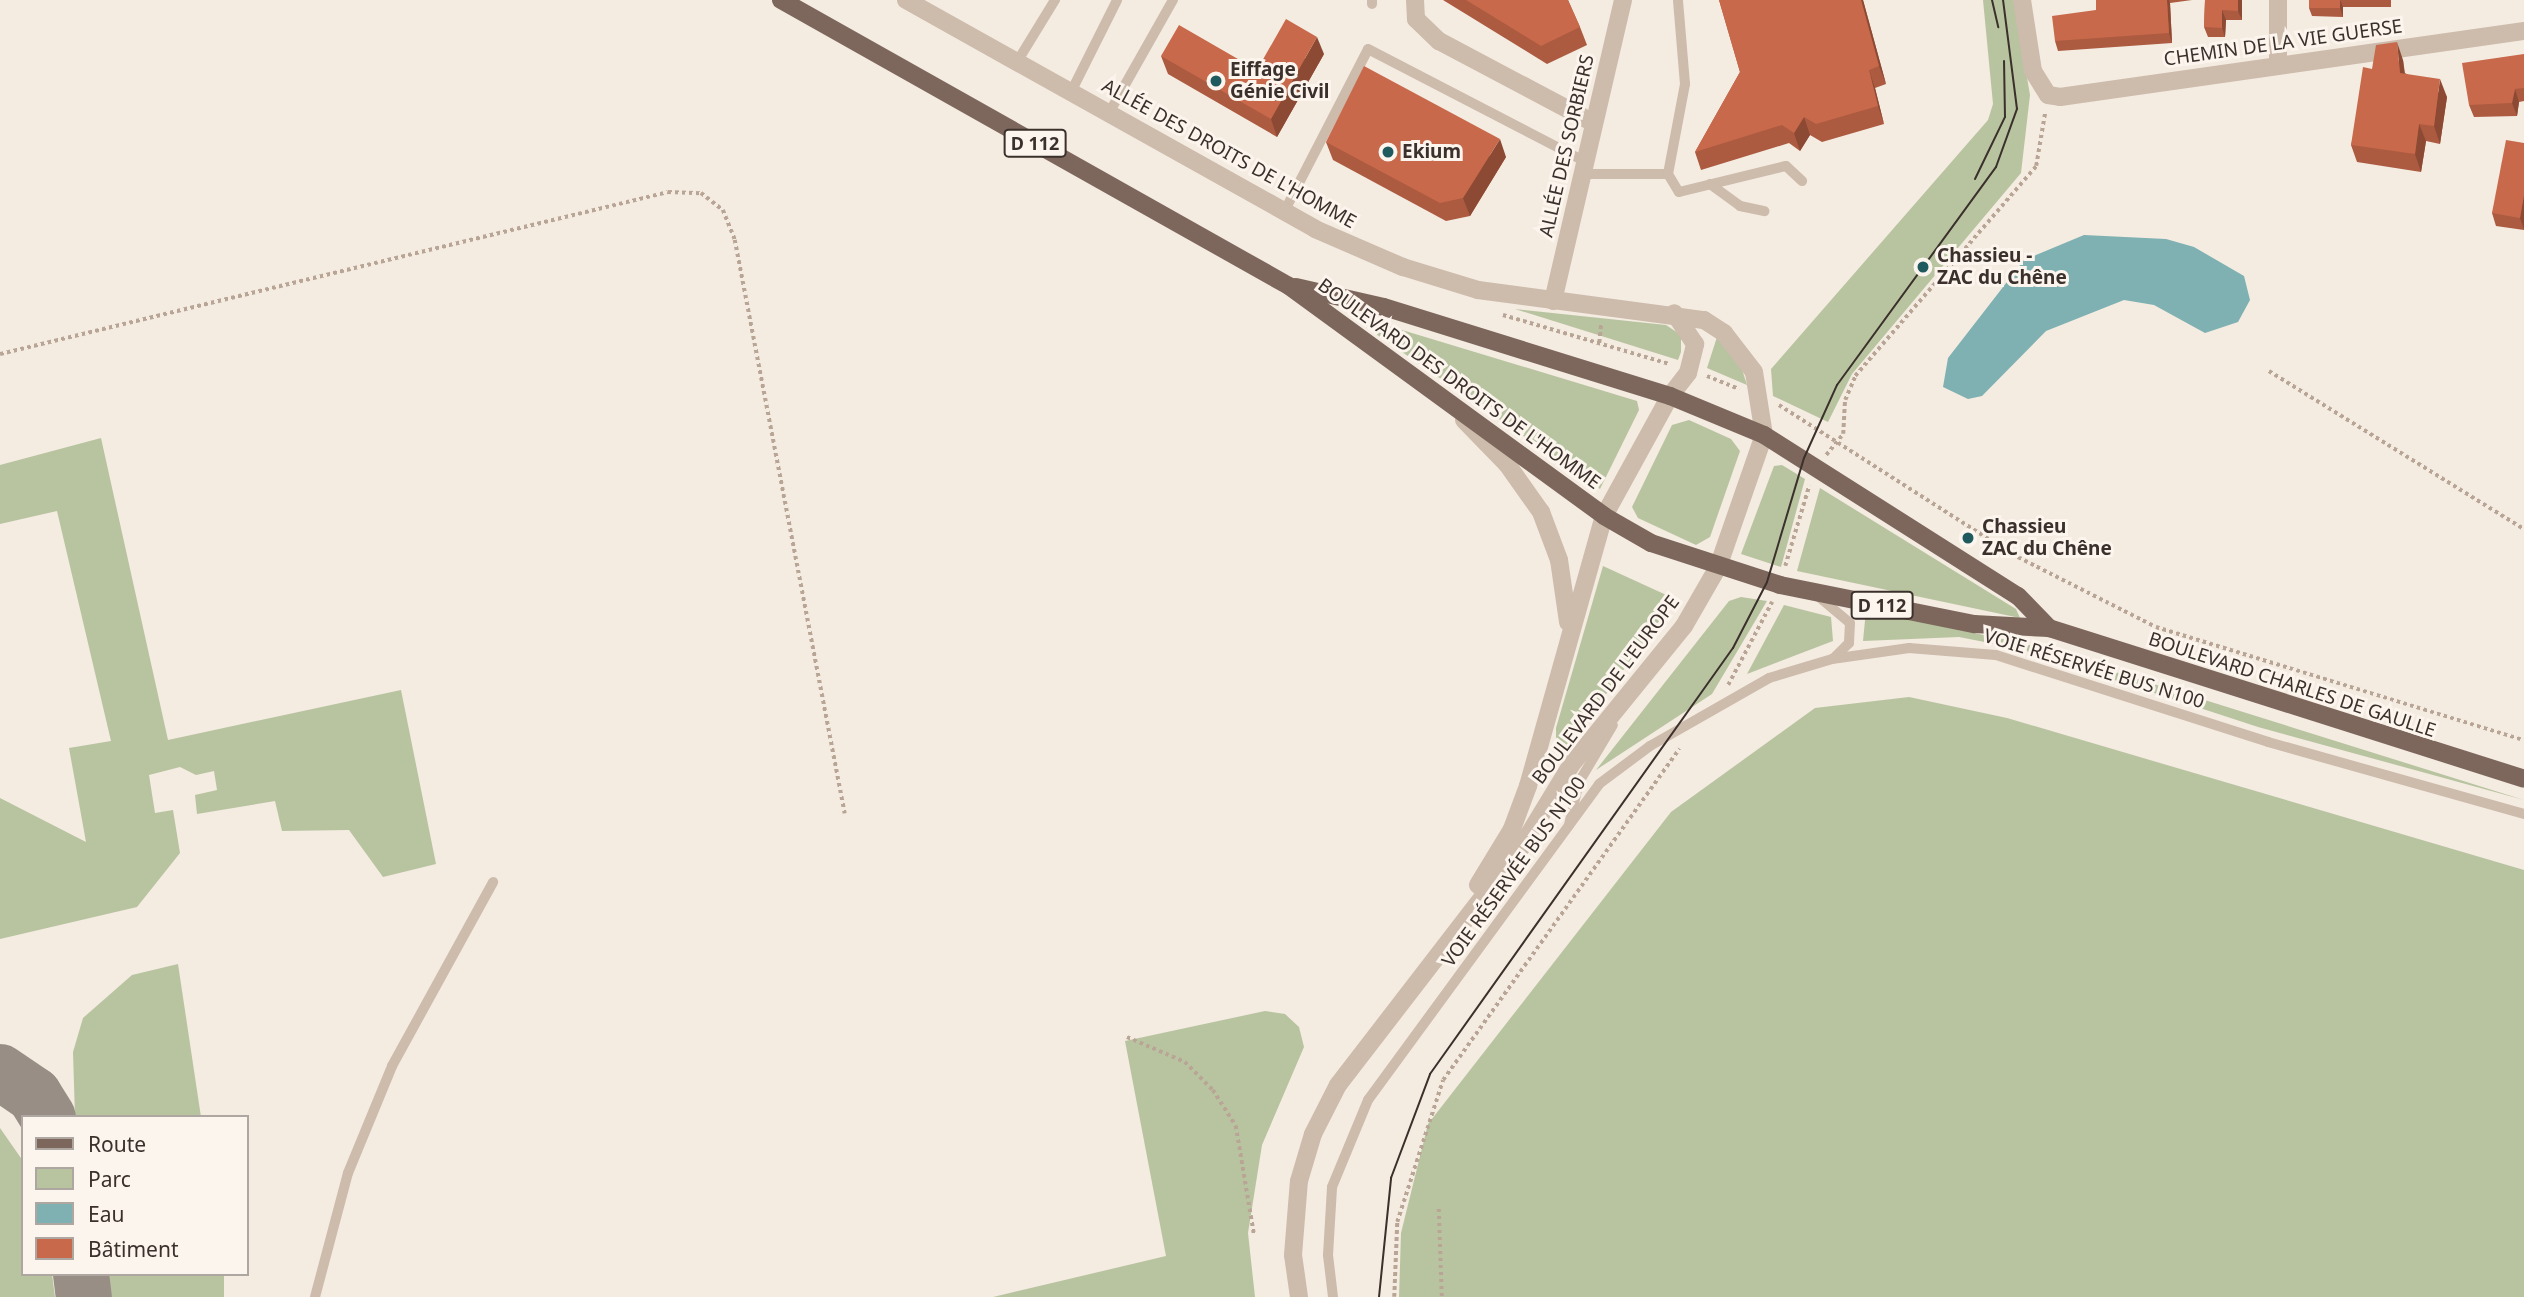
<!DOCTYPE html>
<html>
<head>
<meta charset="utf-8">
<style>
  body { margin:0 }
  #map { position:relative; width:2524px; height:1297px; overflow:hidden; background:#f4ebe1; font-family:"Noto Sans",sans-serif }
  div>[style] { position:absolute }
  .green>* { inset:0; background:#b8c4a0; transform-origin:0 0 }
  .water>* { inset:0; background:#7fb0b2 }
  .taxiway>* { height:56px; margin:-28px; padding:0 28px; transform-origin:28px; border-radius:28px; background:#988e86 }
  .path>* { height:3.5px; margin-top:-1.75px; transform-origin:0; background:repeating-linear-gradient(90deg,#b9a596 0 3.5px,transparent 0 7px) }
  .service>* { height:10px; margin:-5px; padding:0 5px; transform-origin:5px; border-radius:5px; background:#cdbbac }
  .minor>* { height:18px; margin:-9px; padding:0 9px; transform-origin:9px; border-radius:9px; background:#cdbbac }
  .tertiary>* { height:18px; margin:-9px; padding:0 9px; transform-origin:9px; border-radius:9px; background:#cdbbac }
  .primary>* { height:18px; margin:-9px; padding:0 9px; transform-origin:9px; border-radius:9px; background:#7d675c }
  .tram>* { height:2px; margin:-1px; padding:0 1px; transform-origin:1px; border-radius:1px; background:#3b302b }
  .wall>* { inset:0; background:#ac5a40 }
  .shaded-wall>* { inset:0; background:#8c4a34 }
  .building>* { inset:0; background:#c8694b; transform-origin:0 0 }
  .dots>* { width:19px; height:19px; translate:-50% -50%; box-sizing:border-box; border:4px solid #fbf5ee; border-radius:50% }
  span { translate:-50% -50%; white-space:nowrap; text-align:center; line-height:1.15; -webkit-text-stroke:6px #fbf5ee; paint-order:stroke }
  .shield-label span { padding:2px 5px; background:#fbf5ee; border:2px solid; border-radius:5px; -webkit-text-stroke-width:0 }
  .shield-label { font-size:18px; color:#3b302b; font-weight:700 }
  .street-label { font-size:19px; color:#3b302b }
  .poi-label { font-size:19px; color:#3b302b; font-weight:700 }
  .left { translate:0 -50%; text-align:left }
  .legend { position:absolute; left:21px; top:1115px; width:228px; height:161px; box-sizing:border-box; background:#fbf5ee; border:2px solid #aea6a0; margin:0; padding:9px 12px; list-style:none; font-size:21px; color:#3b302b }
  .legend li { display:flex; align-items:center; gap:14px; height:35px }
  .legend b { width:35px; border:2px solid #aea6a0 }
</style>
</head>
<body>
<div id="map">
  <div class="green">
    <div style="clip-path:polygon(1983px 0,2014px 0,2030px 95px,2021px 173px,1852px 374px,1828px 422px,1773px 396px,1771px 369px,1988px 120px,1993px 104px)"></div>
    <div style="clip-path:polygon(1515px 309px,1666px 325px,1681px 335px,1681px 352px,1678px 360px)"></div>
    <div style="clip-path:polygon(1369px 320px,1637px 401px,1639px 410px,1600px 489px,1363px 325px)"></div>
    <div style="clip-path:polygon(1717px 337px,1740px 363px,1747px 385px,1707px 368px)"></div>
    <div style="clip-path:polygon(1689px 420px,1731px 439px,1740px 451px,1710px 537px,1696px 545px,1638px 518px,1632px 507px,1672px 425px)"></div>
    <div style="clip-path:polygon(101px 438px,168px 740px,401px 690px,436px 864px,383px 877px,349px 830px,282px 831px,275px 801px,197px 814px,195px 795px,217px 790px,214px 771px,196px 775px,180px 767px,149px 775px,155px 813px,173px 810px,180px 853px,137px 907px,0 939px,0 798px,86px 842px,69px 748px,111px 741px,57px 511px,0 524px,0 465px)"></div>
    <div style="clip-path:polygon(1782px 465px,1805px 479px,1781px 567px,1741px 554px,1774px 466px)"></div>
    <div style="clip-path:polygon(1820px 488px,2016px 609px,2020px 618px,1797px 571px)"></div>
    <div style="clip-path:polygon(1603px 566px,1675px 599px,1564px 752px,1556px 753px,1556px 728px)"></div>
    <div style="clip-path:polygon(1741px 597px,1767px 601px,1712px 694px,1596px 770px,1729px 601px)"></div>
    <div style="clip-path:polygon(1784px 605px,1831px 617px,1833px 641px,1747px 674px)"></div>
    <div style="clip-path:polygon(1866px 610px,2026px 644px,2524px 800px,2258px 727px,2020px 649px,1959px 637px,1863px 641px)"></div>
    <div style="clip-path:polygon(1909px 697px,2007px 718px,2524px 870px,2524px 1297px,1399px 1297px,1401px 1233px,1428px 1124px,1671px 812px,1815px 708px)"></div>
    <div style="clip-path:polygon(178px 964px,201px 1117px,75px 1117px,73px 1052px,83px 1018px,132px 975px)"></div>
    <div style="clip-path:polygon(1265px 1011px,1285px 1014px,1299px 1027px,1304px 1047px,1262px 1145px,1248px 1233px,1255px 1297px,993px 1297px,1166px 1256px,1125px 1041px)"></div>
    <div style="clip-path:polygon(0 1128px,23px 1161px,23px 1274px,52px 1274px,55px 1297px,0 1297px)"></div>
    <div style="left:101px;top:1274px;width:123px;height:23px"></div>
  </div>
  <div class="water">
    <div style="clip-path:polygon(2084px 235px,2166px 239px,2194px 247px,2244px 276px,2250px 300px,2238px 322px,2205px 333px,2154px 305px,2124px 300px,2046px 331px,1982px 396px,1968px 399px,1943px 387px,1948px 358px,2024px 260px)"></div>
  </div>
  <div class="taxiway">
    <div style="left:0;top:1072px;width:41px;rotate:34.1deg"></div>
    <div style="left:34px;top:1095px;width:26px;rotate:58deg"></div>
    <div style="left:81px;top:1274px;width:23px;rotate:83deg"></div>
  </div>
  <div class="path">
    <div style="left:1503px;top:315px;width:174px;rotate:16.4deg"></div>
    <div style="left:1599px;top:343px;width:19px;rotate:-84deg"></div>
    <div style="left:0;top:354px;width:687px;rotate:-13.63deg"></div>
    <div style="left:668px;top:192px;width:33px;rotate:2deg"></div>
    <div style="left:701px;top:193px;width:28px;rotate:38deg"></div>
    <div style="left:723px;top:210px;width:32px;rotate:68deg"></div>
    <div style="left:735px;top:240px;width:584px;rotate:79.15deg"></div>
    <div style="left:2269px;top:371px;width:300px;rotate:31.8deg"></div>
    <div style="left:1707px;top:376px;width:35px;rotate:22deg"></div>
    <div style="left:1779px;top:405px;width:277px;rotate:32.6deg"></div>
    <div style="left:2012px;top:554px;width:161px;rotate:26.9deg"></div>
    <div style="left:2156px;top:627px;width:385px;rotate:17.1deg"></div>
    <div style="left:1826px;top:455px;width:27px;rotate:-51deg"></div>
    <div style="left:1843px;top:434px;width:34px;rotate:-87deg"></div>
    <div style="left:1845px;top:400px;width:26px;rotate:-67deg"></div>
    <div style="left:1855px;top:376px;width:277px;rotate:-49.2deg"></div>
    <div style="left:2036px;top:166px;width:55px;rotate:-80.5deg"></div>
    <div style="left:1785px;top:566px;width:84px;rotate:-73.3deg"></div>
    <div style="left:1728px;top:685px;width:94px;rotate:-62.1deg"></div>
    <div style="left:1127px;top:1037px;width:63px;rotate:23.3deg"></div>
    <div style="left:1185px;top:1062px;width:40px;rotate:45deg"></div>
    <div style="left:1213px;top:1090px;width:43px;rotate:57.4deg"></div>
    <div style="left:1236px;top:1126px;width:109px;rotate:80.5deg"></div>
    <div style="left:1439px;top:1209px;width:88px;rotate:88deg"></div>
    <div style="left:1394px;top:1297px;width:75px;rotate:-87.7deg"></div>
    <div style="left:1397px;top:1222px;width:149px;rotate:-72.1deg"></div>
    <div style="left:1443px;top:1080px;width:407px;rotate:-54.5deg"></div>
  </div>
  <div class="service">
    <div style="left:1372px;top:0;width:4px;rotate:90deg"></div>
    <div style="left:1017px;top:62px;width:73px;rotate:-58.5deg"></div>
    <div style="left:1071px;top:92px;width:103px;rotate:-63.4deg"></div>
    <div style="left:1109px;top:113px;width:130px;rotate:-60.5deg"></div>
    <div style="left:1581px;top:174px;width:87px"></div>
    <div style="left:1668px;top:174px;width:92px;rotate:-79.3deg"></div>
    <div style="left:1685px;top:84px;width:84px;rotate:-94.8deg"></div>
    <div style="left:1668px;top:174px;width:21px;rotate:59deg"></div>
    <div style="left:1679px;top:192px;width:110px;rotate:-13.7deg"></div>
    <div style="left:1786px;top:166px;width:22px;rotate:43deg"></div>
    <div style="left:1710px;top:184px;width:37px;rotate:36deg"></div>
    <div style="left:1740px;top:206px;width:25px;rotate:12deg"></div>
    <div style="left:1284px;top:212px;width:183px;rotate:-62.7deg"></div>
    <div style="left:1368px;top:49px;width:243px;rotate:27.4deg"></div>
    <div style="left:1819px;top:597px;width:40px;rotate:40deg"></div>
    <div style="left:1850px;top:623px;width:20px;rotate:93deg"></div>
    <div style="left:1849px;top:643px;width:21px;rotate:135deg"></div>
    <div style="left:1569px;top:825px;width:44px;rotate:-76.9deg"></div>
    <div style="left:1579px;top:782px;width:66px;rotate:-59.2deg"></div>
    <div style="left:315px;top:1297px;width:128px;rotate:-75.1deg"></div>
    <div style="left:348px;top:1173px;width:116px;rotate:-67.6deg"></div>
    <div style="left:392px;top:1066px;width:210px;rotate:-61.2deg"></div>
    <div style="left:1333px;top:1297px;width:42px;rotate:-96.8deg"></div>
    <div style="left:1328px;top:1255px;width:68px;rotate:-86.6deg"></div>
    <div style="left:1332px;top:1187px;width:94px;rotate:-67.5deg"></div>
    <div style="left:1368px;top:1100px;width:391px;rotate:-53.8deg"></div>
    <div style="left:1599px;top:784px;width:64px;rotate:-36.7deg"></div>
    <div style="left:1650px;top:746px;width:137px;rotate:-29.7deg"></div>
    <div style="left:1769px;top:678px;width:66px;rotate:-16.8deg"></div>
    <div style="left:1832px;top:659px;width:78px;rotate:-8.1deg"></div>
    <div style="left:1909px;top:648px;width:87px;rotate:4.6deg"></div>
    <div style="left:1996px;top:655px;width:286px;rotate:17.7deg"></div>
    <div style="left:2268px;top:742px;width:266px;rotate:15.7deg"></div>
  </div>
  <div class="minor">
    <div style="left:906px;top:0;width:469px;rotate:29.2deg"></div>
    <div style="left:1315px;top:229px;width:96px;rotate:23.4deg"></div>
    <div style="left:1403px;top:267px;width:78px;rotate:17deg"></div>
    <div style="left:1478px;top:290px;width:228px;rotate:7.6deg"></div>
    <div style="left:1704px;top:320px;width:24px;rotate:33deg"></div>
    <div style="left:1724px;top:333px;width:49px;rotate:52.4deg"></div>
    <div style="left:1754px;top:372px;width:64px;rotate:81deg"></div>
    <div style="left:1415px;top:0;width:19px;rotate:87deg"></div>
    <div style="left:1416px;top:19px;width:32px;rotate:44deg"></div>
    <div style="left:1439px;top:41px;width:173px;rotate:27.9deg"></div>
    <div style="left:2022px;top:0;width:72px;rotate:81.2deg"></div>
    <div style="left:2033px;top:71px;width:28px;rotate:58deg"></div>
    <div style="left:2048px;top:95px;width:12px;rotate:9deg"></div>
    <div style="left:2060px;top:97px;width:469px;rotate:-8.1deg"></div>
    <div style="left:2278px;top:64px;width:64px;rotate:-90deg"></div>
    <div style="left:1553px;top:301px;width:309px;rotate:-76.9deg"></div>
    <div style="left:1670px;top:396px;width:29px;rotate:-52deg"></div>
    <div style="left:1688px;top:373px;width:30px;rotate:-76deg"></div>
    <div style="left:1695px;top:344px;width:37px;rotate:-124deg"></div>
  </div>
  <div class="tertiary">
    <div style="left:1464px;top:420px;width:62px;rotate:45.7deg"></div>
    <div style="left:1507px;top:464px;width:59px;rotate:54.7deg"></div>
    <div style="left:1541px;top:512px;width:51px;rotate:69.4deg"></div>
    <div style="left:1559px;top:560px;width:63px;rotate:81.7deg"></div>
    <div style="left:1478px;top:885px;width:66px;rotate:-58.7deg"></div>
    <div style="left:1512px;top:829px;width:46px;rotate:-69.6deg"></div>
    <div style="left:1528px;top:786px;width:280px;rotate:-74.3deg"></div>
    <div style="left:1604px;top:516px;width:137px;rotate:-61.2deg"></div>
    <div style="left:1299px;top:1297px;width:42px;rotate:-98.1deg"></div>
    <div style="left:1293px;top:1255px;width:74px;rotate:-85.4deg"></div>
    <div style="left:1299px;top:1181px;width:49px;rotate:-73.4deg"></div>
    <div style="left:1313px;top:1134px;width:55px;rotate:-63deg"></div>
    <div style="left:1338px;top:1085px;width:298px;rotate:-52.4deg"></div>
    <div style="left:1520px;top:849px;width:98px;rotate:-58.7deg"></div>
    <div style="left:1571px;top:765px;width:179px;rotate:-50.9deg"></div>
    <div style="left:1684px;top:626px;width:68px;rotate:-60deg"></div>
    <div style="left:1718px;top:567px;width:140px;rotate:-70.8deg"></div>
  </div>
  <div class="primary">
    <div style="left:781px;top:0;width:583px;rotate:29.38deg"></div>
    <div style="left:1289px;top:286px;width:390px;rotate:36.1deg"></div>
    <div style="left:1604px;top:516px;width:54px;rotate:29.9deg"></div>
    <div style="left:1651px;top:543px;width:136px;rotate:18deg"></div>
    <div style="left:1780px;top:585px;width:198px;rotate:11.4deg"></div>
    <div style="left:1974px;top:624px;width:75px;rotate:3.1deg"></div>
    <div style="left:2049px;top:628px;width:498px;rotate:17.6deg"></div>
    <div style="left:1296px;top:287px;width:90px;rotate:12.8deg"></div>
    <div style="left:1384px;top:307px;width:300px;rotate:17.3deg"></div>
    <div style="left:1670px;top:396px;width:102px;rotate:22.5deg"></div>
    <div style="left:1764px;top:435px;width:301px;rotate:32.4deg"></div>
    <div style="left:2018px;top:596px;width:45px;rotate:45.9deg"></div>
  </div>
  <div class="tram">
    <div style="left:1992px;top:0;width:28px;rotate:77deg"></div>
    <div style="left:1975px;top:179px;width:69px;rotate:-64.2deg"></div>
    <div style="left:2005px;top:117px;width:56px;rotate:-91deg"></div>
    <div style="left:1379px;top:1297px;width:120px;rotate:-84.2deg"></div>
    <div style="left:1391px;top:1178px;width:111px;rotate:-69.4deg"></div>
    <div style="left:1430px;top:1074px;width:523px;rotate:-54.58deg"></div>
    <div style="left:1733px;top:648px;width:74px;rotate:-62.7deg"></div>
    <div style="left:1767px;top:582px;width:129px;rotate:-73.4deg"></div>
    <div style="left:1804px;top:458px;width:80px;rotate:-65.7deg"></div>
    <div style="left:1837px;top:385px;width:270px;rotate:-53.9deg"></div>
    <div style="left:1996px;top:167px;width:62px;rotate:-70.1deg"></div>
    <div style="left:2017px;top:109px;width:110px;rotate:-97.3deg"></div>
  </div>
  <div class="wall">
    <div style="clip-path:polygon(1443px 0,1568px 0,1580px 27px,1587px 45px,1547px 64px)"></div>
    <div style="clip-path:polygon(1719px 0,1863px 0,1886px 84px,1875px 88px,1884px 124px,1822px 142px,1810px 135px,1800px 151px,1789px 143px,1701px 170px,1695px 152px,1740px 72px)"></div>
    <div style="clip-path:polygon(2096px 0,2192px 0,2170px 3px,2172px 43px,2058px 51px,2055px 41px,2096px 10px)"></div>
    <div style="clip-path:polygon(2205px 0,2242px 0,2242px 20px,2226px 20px,2225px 37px,2208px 37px,2204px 27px)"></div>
    <div style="clip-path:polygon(2309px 0,2391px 0,2391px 7px,2343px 7px,2343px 17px,2312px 16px,2309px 8px)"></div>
    <div style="clip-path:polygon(1324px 54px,1277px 137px,1168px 74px,1161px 56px,1257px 70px)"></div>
    <div style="clip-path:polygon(2524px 54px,2524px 101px,2519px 102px,2517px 116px,2474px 117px,2469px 105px)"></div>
    <div style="clip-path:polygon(2403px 60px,2405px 73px,2447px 97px,2440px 144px,2426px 141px,2421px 172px,2357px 162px,2351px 145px,2372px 69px)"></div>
    <div style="clip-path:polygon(1326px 142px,1506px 157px,1470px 216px,1446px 221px,1333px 160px)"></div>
    <div style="clip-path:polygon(2524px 143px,2524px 230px,2496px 226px,2492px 213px)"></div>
  </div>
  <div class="shaded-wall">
    <div style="clip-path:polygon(1861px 0,1863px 0,1886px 84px,1879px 66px)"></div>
    <div style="clip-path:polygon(2167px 0,2169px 0,2170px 3px,2172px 43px,2169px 33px)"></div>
    <div style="clip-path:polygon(2238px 0,2242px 0,2242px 20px,2238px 11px)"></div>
    <div style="clip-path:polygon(2340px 0,2343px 7px,2343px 17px,2340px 8px)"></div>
    <div style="clip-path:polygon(2222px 10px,2226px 20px,2225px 37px,2222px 28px)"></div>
    <div style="clip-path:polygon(1317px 37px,1324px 54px,1277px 137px,1271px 119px)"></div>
    <div style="clip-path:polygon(2397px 42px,2403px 60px,2406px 90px,2400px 73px)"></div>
    <div style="clip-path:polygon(1869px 70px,1875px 88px,1884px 124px,1878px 106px)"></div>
    <div style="clip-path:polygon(2440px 79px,2447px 97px,2440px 144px,2434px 126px)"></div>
    <div style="clip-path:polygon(2515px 89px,2519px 102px,2517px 116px,2512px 103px)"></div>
    <div style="clip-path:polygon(1804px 117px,1810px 135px,1800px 151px,1794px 133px)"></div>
    <div style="clip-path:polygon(2419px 124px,2426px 141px,2421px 172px,2415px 154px)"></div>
    <div style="clip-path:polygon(1500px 139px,1506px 157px,1470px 216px,1463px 198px)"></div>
    <div style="clip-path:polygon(2524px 195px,2524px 229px,2520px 218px)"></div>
  </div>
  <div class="building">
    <div style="clip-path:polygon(1466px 0,1568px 0,1580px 27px,1541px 46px)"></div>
    <div style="clip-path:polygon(1719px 0,1861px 0,1879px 66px,1869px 70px,1878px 106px,1816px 124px,1804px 117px,1794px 133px,1782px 125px,1695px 152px,1740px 72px)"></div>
    <div style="clip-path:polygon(2096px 0,2167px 0,2169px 33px,2055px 41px,2052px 16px,2096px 10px)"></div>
    <div style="clip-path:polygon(2205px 0,2238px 0,2238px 11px,2222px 10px,2222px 28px,2204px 27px)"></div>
    <div style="left:2309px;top:0;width:31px;height:8px"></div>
    <div style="clip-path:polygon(1286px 19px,1317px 37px,1271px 119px,1161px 56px,1179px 25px,1257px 70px)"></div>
    <div style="clip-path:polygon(2397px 42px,2400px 73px,2440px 79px,2434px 126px,2419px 124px,2415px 154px,2351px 145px,2363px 67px,2372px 69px,2376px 45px)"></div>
    <div style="clip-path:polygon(2524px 54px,2524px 88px,2515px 89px,2512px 103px,2469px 105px,2462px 63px)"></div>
    <div style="clip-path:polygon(1364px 66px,1500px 139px,1463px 198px,1440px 203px,1326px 142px)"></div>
    <div style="clip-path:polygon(2506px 140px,2524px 143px,2524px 195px,2520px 218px,2492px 213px)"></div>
  </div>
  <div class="dots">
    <div style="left:1216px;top:81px;background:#1f5a5e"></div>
    <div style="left:1388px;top:152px;background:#1f5a5e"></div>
    <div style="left:1923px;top:267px;background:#1f5a5e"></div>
    <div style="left:1968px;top:538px;background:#1f5a5e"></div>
  </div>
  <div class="shield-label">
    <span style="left:1035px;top:143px">D 112</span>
    <span style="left:1882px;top:605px">D 112</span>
  </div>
  <div class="street-label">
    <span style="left:2283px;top:43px;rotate:-8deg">CHEMIN DE LA VIE GUERSE</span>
    <span style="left:1567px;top:146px;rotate:-77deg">ALLÉE DES SORBIERS</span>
    <span style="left:1229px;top:154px;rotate:29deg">ALLÉE DES DROITS DE L'HOMME</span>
    <span style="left:1459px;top:384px;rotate:36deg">BOULEVARD DES DROITS DE L'HOMME</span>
    <span style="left:2094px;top:669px;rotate:17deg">VOIE RÉSERVÉE BUS N100</span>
    <span style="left:2292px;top:685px;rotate:18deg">BOULEVARD CHARLES DE GAULLE</span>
    <span style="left:1606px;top:690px;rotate:-53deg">BOULEVARD DE L'EUROPE</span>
    <span style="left:1514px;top:872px;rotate:-54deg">VOIE RÉSERVÉE BUS N100</span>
  </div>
  <div class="poi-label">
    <span class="left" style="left:1230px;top:81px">Eiffage<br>Génie Civil</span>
    <span class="left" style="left:1402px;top:152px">Ekium</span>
    <span class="left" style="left:1937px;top:267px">Chassieu -<br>ZAC du Chêne</span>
    <span class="left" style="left:1982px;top:538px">Chassieu<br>ZAC du Chêne</span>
  </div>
  <ul class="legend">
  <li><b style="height:9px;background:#7d675c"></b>Route</li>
  <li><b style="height:19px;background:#b8c4a0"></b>Parc</li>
  <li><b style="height:19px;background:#7fb0b2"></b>Eau</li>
  <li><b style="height:19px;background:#c8694b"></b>Bâtiment</li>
  </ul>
</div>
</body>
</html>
